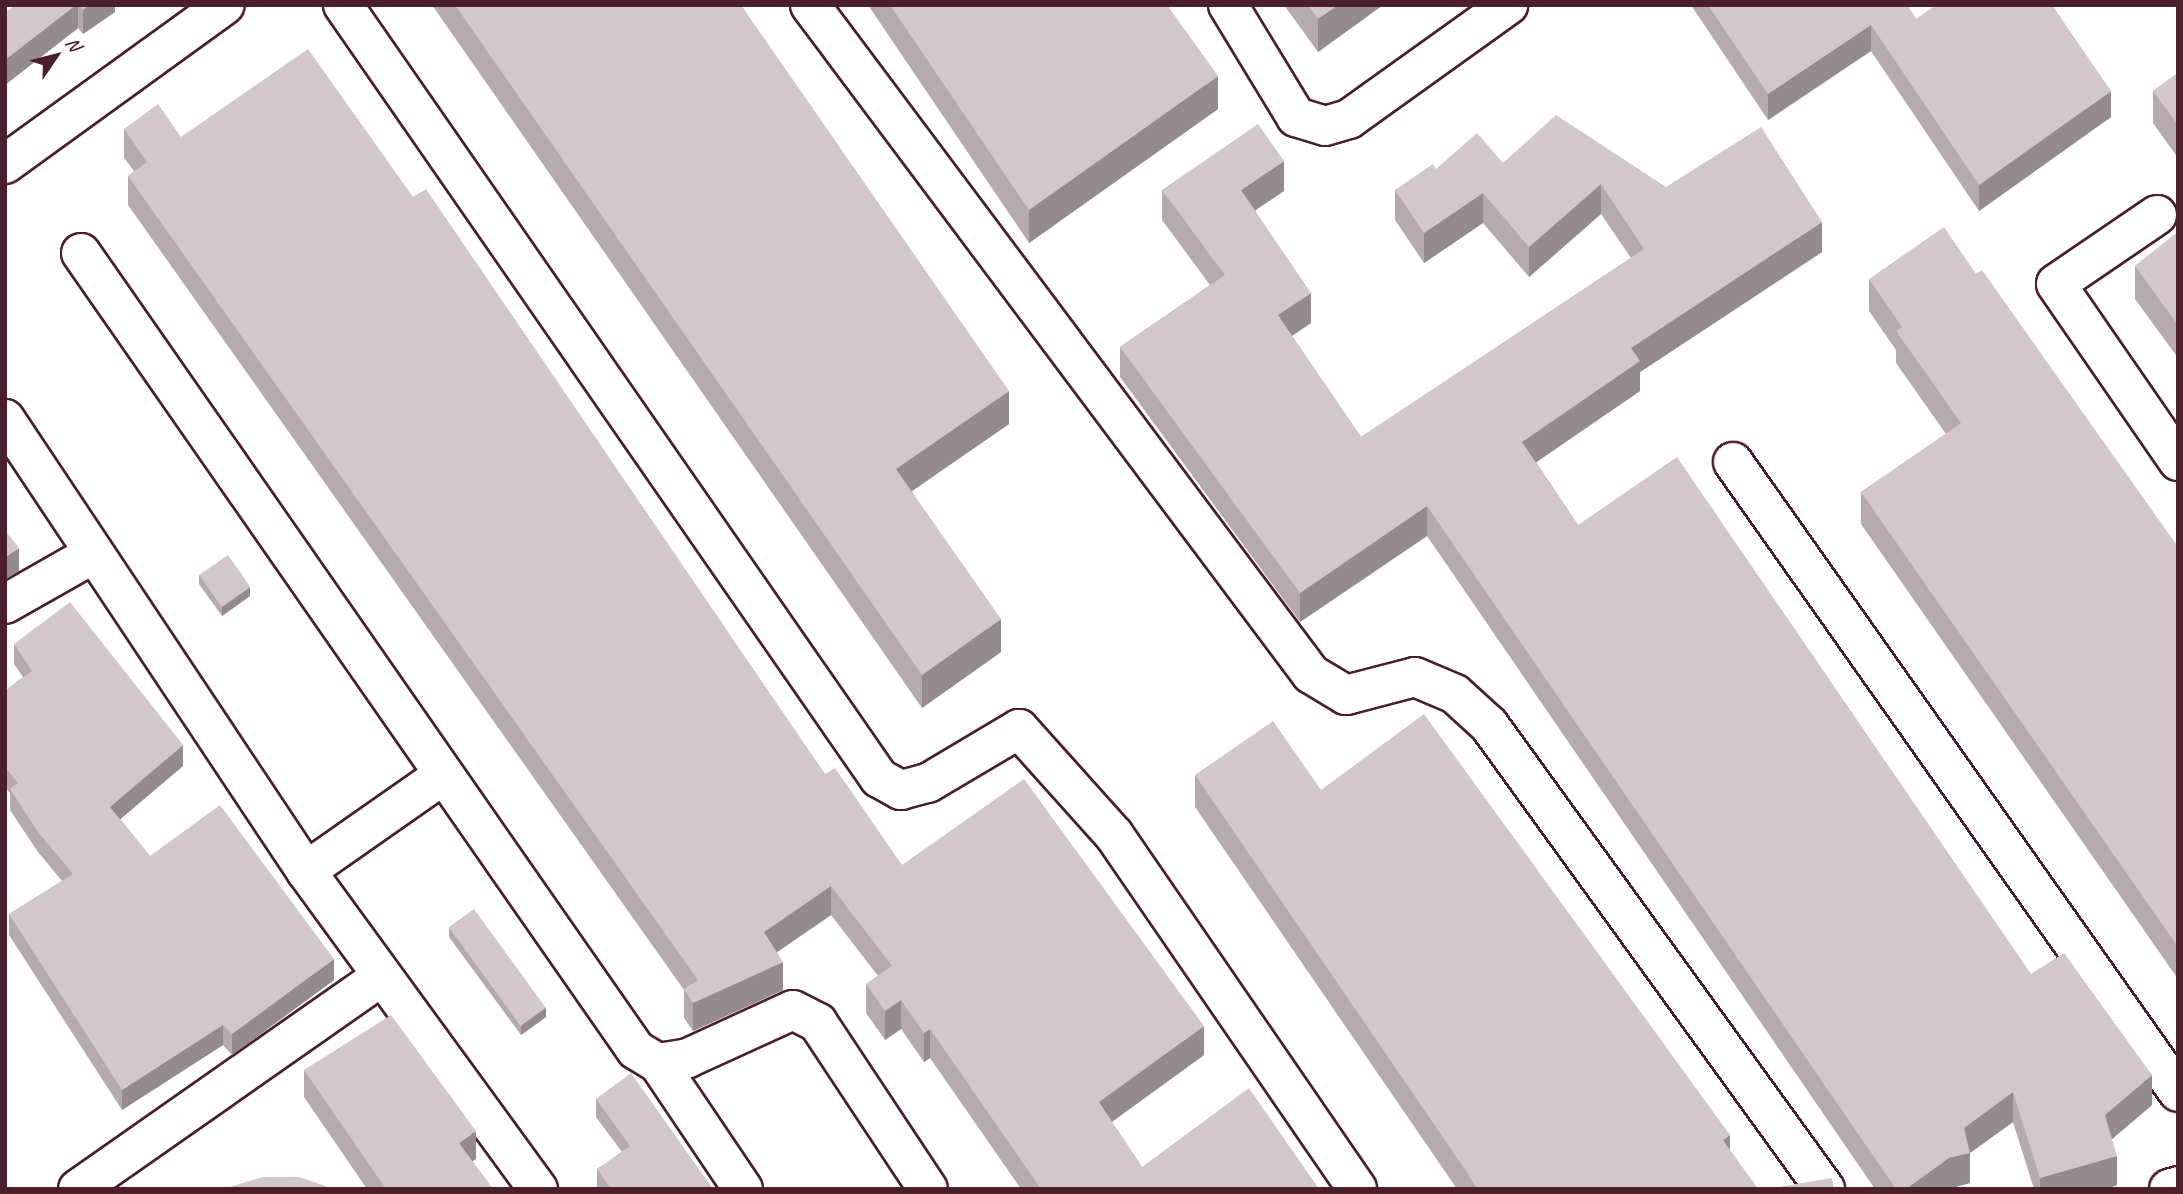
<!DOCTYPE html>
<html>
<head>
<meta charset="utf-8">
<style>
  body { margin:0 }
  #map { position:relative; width:2183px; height:1194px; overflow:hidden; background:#fff; font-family:Caveat,sans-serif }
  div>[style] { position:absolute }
  .roads { filter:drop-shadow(2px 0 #4a1f2b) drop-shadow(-2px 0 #4a1f2b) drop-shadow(0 2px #4a1f2b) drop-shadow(0 -2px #4a1f2b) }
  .minor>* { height:38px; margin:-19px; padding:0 19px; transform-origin:19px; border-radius:19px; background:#fff }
  .wall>* { inset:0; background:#b5abaf }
  .shaded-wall>* { inset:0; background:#938b8e }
  .building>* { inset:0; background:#d2c7cb; transform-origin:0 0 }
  span { translate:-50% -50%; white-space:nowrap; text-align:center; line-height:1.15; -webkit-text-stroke:7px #fff; paint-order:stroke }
  .frame { position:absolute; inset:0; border:7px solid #4a1f2b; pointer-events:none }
  .north { position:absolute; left:21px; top:21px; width:70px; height:70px; -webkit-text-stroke:5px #fff; paint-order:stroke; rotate:55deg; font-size:19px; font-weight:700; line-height:28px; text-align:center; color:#4a1f2b }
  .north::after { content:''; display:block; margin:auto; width:24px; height:32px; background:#4a1f2b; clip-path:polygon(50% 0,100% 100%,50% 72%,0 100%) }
</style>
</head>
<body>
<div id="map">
  <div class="roads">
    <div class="minor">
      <div style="left:343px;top:5px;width:941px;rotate:55.26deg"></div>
      <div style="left:879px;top:778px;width:25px;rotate:29deg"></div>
      <div style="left:901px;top:790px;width:28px;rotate:-15deg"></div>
      <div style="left:928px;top:783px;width:106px;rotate:-30.7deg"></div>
      <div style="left:1019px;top:729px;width:142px;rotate:48.1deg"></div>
      <div style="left:1114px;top:835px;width:429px;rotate:55.5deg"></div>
      <div style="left:810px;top:5px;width:836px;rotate:53.17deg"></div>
      <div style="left:1311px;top:674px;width:41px;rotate:31deg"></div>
      <div style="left:1346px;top:695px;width:71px;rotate:-14.6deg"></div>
      <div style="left:1415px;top:677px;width:43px;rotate:23deg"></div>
      <div style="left:1455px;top:694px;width:46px;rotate:42.4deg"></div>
      <div style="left:1489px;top:725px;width:573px;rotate:54.09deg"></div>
      <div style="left:1228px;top:5px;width:131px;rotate:58.7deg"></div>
      <div style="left:1296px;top:117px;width:30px;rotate:17deg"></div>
      <div style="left:1325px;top:126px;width:25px;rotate:-16deg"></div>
      <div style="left:1349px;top:119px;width:196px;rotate:-35.6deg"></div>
      <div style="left:5px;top:164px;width:271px;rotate:-35.9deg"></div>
      <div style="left:2157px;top:215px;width:122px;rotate:145.7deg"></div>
      <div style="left:2056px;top:284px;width:215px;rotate:55.4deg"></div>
      <div style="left:81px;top:253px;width:971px;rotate:55.15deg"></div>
      <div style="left:636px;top:1050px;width:26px;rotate:31deg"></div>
      <div style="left:658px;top:1063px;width:30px;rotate:-9deg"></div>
      <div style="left:688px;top:1058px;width:115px;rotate:-24.6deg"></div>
      <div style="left:793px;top:1010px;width:28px;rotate:27deg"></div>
      <div style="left:818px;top:1023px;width:199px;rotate:56.5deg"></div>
      <div style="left:5px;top:419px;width:543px;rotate:56.34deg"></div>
      <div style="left:306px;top:871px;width:394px;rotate:53.9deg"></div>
      <div style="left:1733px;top:462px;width:771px;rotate:54.76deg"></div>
      <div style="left:5px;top:604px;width:101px;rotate:-29.6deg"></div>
      <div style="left:306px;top:871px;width:167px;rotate:-35deg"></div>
      <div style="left:658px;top:1063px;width:152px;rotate:56deg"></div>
      <div style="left:78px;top:1189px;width:370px;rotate:-35deg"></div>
      <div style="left:2169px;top:1189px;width:9px;rotate:-18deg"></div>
    </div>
  </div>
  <div class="wall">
    <div style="clip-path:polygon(16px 5px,115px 5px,115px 12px,83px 34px,78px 28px,5px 85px,5px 13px)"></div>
    <div style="clip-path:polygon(432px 5px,741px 5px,1009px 424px,912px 491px,1001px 652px,922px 708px)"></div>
    <div style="clip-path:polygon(868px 5px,1167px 5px,1218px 109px,1029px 243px)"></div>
    <div style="clip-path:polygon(1284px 5px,1383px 5px,1318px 52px)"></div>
    <div style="clip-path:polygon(1691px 5px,1907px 5px,1916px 19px,2111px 117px,1979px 211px,1871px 51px,1768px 120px)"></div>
    <div style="clip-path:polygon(2178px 73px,2178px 158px,2153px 123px,2153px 91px)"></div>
    <div style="clip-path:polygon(124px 129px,181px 137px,413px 197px,825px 774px,902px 865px,1204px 1055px,1112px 1122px,1142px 1167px,1319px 1189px,1021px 1189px,930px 1058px,924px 1062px,901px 1029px,885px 1040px,866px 1013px,866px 984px,878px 976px,831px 915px,777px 952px,783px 990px,693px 1031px,684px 1018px,684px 990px,128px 205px,128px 176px,134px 171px,124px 158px)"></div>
    <div style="clip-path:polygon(1503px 163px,1666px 187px,1822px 252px,1640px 372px,1640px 391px,1536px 462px,1578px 525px,2031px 974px,2152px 1105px,2112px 1139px,2117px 1185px,2106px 1189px,2034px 1189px,2013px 1122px,1970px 1153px,1970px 1183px,1948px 1189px,1875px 1189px,1427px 536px,1300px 622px,1120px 377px,1120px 347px,1210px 285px,1162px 220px,1162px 190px,1284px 191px,1255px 210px,1311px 323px,1292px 336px,1361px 437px,1631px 258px,1601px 214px,1529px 277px,1483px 223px,1424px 263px,1395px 220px,1395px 190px,1436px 169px)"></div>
    <div style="clip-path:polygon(2178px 232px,2178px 358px,2135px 299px,2135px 266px)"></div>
    <div style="clip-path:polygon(1976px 274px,2178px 547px,2178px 979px,1861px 524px,1861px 492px,1946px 434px,1896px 363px,1896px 350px,1869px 311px,1869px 279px)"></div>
    <div style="clip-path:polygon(199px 575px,250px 596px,222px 616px,199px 584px)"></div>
    <div style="clip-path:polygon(14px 644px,183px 766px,120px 819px,150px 856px,334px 980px,232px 1055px,223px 1045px,122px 1110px,9px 935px,9px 914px,62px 881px,38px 852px,10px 810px,10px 793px,5px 787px,5px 691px,23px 677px,14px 664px)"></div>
    <div style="clip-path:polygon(1195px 775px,1321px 790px,1730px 1151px,1758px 1189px,1457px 1189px,1195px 807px)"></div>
    <div style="clip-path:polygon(449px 928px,546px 1017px,521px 1035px,449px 937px)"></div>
    <div style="clip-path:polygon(304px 1070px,476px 1159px,472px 1161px,493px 1189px,367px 1189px,304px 1097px)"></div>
    <div style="clip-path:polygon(596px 1099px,713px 1189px,599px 1189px,597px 1187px,597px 1169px,622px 1152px,596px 1117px)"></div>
  </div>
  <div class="shaded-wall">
    <div style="clip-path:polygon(76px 5px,78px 5px,78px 28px,5px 85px,5px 60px)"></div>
    <div style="clip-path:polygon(89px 5px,115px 5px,115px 12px,83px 34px,83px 10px)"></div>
    <div style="clip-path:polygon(1338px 5px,1383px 5px,1318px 52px,1318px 19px)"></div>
    <div style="clip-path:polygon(1871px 25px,1871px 51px,1768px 120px,1768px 94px)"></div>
    <div style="clip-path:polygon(1218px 76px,1218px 109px,1029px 243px,1029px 210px)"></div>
    <div style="clip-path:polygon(2111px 91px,2111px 117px,1979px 211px,1979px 185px)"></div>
    <div style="clip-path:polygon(1284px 161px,1284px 191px,1241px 220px,1241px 190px)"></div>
    <div style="clip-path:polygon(1601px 184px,1601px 214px,1529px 277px,1529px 247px)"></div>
    <div style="clip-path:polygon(1483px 193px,1483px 223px,1424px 263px,1424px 233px)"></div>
    <div style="clip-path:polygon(1822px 222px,1822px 252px,1640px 372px,1640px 391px,1522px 472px,1522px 442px,1631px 348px)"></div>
    <div style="clip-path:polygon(1311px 293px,1311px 323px,1278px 345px,1278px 315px)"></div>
    <div style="clip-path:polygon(1009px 391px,1009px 424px,896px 502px,896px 469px)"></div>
    <div style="clip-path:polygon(1427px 506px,1427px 536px,1300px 622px,1300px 593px)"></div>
    <div style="clip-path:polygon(19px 548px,19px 571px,5px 580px,5px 557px)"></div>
    <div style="clip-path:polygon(250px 587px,250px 596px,222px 616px,222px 607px)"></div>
    <div style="clip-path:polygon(1001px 619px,1001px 652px,922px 708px,922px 675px)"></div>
    <div style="clip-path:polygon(183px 745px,183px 766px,110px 828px,110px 807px)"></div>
    <div style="clip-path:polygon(831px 886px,831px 915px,764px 961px,764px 932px)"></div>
    <div style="clip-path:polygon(334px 959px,334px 980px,232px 1055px,232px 1034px)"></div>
    <div style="clip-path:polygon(783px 962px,783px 990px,693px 1031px,693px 1003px)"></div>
    <div style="clip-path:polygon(901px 1000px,901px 1029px,885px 1040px,885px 1011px)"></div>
    <div style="clip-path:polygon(546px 1007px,546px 1017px,521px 1035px,521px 1026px)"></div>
    <div style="clip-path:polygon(223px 1025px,223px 1045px,122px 1110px,122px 1090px)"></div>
    <div style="clip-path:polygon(1204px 1026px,1204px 1055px,1099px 1131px,1099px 1102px)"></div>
    <div style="clip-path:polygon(930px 1029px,930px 1058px,924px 1062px,924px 1033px)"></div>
    <div style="clip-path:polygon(2152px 1075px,2152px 1105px,2105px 1145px,2105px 1115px)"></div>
    <div style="clip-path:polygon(2013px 1092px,2013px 1122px,1970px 1153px,1970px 1183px,1948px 1189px,1906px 1189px,1949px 1158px,1964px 1128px)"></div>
    <div style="clip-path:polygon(476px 1131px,476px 1159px,459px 1170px,459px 1143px)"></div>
    <div style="clip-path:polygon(1730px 1135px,1730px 1166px,1723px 1140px)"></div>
    <div style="clip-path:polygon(2117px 1156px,2117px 1185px,2106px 1189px,2040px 1189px,2040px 1178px)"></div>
  </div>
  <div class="building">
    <div style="clip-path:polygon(16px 5px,76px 5px,5px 60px,5px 13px)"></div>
    <div style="clip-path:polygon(80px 5px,89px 5px,83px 10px)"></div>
    <div style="clip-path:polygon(455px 5px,741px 5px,1009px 391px,896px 469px,1001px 619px,922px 675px)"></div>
    <div style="clip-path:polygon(890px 5px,1167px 5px,1218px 76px,1029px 210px)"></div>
    <div style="clip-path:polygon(1308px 5px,1338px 5px,1318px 19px)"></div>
    <div style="clip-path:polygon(1708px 5px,1907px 5px,1916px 19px,1936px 5px,2052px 5px,2111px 91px,1979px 185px,1871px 25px,1768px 94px)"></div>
    <div style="clip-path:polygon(308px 49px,413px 197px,426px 189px,825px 774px,835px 768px,902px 865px,1024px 779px,1204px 1026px,1099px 1102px,1142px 1167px,1249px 1088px,1319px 1189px,1041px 1189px,930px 1029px,924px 1033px,901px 1000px,885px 1011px,866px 984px,892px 966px,831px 886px,764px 932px,783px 962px,693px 1003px,684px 989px,698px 980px,128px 176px,147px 162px,124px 129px,158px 104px,181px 137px)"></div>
    <div style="clip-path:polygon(2178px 73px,2178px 125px,2153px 91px)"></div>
    <div style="clip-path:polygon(1556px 115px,1666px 187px,1761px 127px,1822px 222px,1631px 348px,1640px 361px,1522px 442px,1578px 525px,1677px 457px,2031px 974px,2064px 953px,2152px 1075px,2105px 1115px,2117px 1156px,2040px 1178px,2013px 1092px,1964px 1128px,1970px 1153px,1949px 1158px,1906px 1189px,1896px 1189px,1427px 506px,1300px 593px,1120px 347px,1225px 275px,1162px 190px,1258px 124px,1284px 161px,1241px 190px,1311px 293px,1278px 315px,1361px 437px,1644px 249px,1601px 184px,1529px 247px,1483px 193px,1424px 233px,1395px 190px,1433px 164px,1436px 169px,1477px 133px,1503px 163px)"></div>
    <div style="clip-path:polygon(1944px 227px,1976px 274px,1982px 270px,2178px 547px,2178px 947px,1861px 492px,1961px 423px,1896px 331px,1902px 327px,1869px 279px)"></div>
    <div style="clip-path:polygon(2178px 232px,2178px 325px,2135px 266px)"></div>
    <div style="clip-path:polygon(5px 530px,19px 548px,5px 557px)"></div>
    <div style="left:228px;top:555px;width:39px;height:35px;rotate:55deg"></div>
    <div style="clip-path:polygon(70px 602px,183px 745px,110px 807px,150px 856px,220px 805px,334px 959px,232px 1034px,223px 1025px,122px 1090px,9px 914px,73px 874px,38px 832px,10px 789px,18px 783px,5px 767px,5px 691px,32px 671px,14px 644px)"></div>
    <div style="clip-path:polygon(1424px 714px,1730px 1135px,1723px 1140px,1758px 1189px,1477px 1189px,1464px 1168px,1195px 775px,1273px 721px,1321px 790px)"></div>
    <div style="left:474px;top:909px;width:122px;height:31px;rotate:54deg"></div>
    <div style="clip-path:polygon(391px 1015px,476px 1131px,459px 1143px,493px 1189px,386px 1189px,304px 1070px)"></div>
    <div style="clip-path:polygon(631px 1073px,713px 1189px,611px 1189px,597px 1169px,630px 1146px,596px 1099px)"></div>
    <div style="clip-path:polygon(263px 1177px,299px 1177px,334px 1189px,227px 1189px,230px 1187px)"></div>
    <div style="clip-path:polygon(1832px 1178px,1834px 1189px,1766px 1189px)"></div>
  </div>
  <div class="frame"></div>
  <div class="north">N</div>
</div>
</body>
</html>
